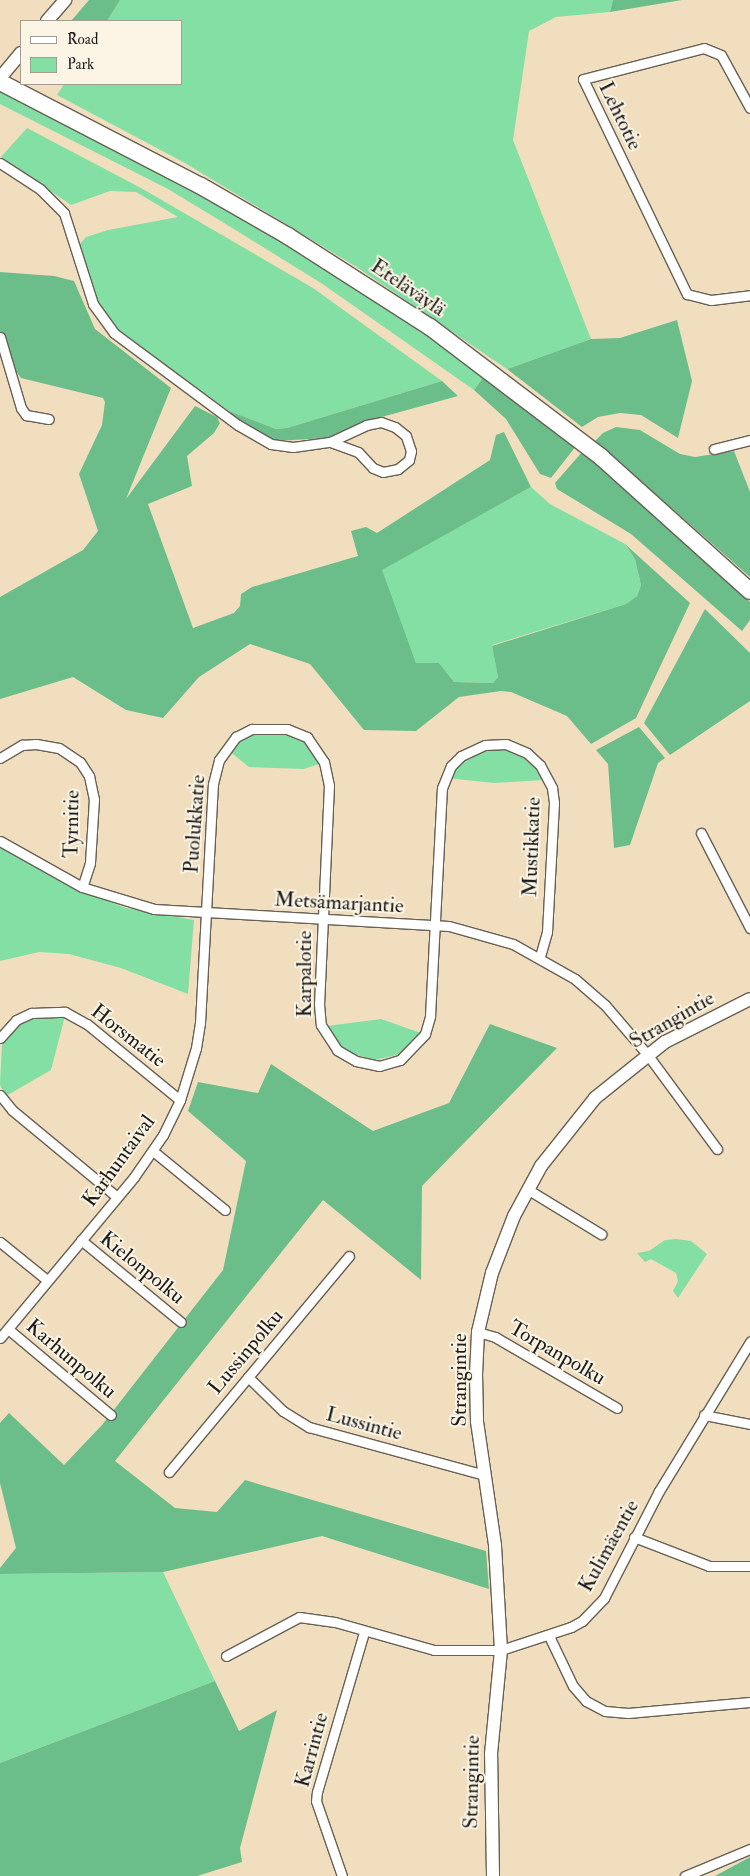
<!DOCTYPE html>
<html>
<head>
<meta charset="utf-8">
<style>
  body { margin:0 }
  #map { position:relative; width:750px; height:1876px; overflow:hidden; background:#f1debf; font-family:"IM FELL Double Pica",serif }
  div>[style] { position:absolute }
  .green>* { inset:0; background:#84dfa4 }
  .forest>* { inset:0; background:#6bbe8a }
  .roads { filter:drop-shadow(1px 0 #676055) drop-shadow(-1px 0 #676055) drop-shadow(0 1px #676055) drop-shadow(0 -1px #676055) }
  .street>* { height:9px; margin:-4.5px; padding:0 4.5px; transform-origin:4.5px; border-radius:4.5px; background:#fff }
  .secondary>* { height:12px; margin:-6px; padding:0 6px; transform-origin:6px; border-radius:6px; background:#fff }
  .highway>* { height:16px; margin:-8px; padding:0 8px; transform-origin:8px; border-radius:8px; background:#fff }
  span { translate:-50% -50%; white-space:nowrap; text-align:center; line-height:1.15; -webkit-text-stroke:4px #fcf5e5; paint-order:stroke }
  .street-label { font-size:21px; color:#1c1c1c }
  .legend { position:absolute; left:20px; top:20px; width:162px; height:65px; box-sizing:border-box; background:#fcf5e5; border:1px solid #a29e95; margin:0; padding:6px 9px; list-style:none; font-size:15px; color:#1c1c1c }
  .legend li { display:flex; align-items:center; gap:10px; height:25px }
  .legend b { width:25px; border:1px solid #a29e95 }
</style>
</head>
<body>
<div id="map">
  <div class="green">
    <div style="clip-path:polygon(120px 0,613px 0,610px 12px,556px 17px,529px 31px,513px 140px,591px 339px,507px 369px,355px 266px,185px 163px,57px 95px,64px 84px,181px 84px,181px 21px,107px 21px)"></div>
    <div style="clip-path:polygon(0 91px,236px 214px,403px 317px,485px 375px,474px 390px,321px 283px,229px 226px,168px 189px,0 104px)"></div>
    <div style="clip-path:polygon(27px 128px,141px 188px,313px 288px,442px 381px,287px 428px,276px 429px,229px 411px,121px 333px,94px 296px,79px 245px,86px 237px,108px 230px,178px 217px,136px 192px,110px 191px,71px 205px,1px 157px)"></div>
    <div style="clip-path:polygon(531px 487px,550px 504px,625px 544px,635px 559px,641px 585px,637px 596px,626px 604px,492px 645px,498px 677px,493px 683px,454px 682px,439px 663px,416px 663px,381px 570px)"></div>
    <div style="clip-path:polygon(270px 730px,295px 735px,305px 741px,322px 763px,304px 769px,249px 767px,229px 751px,248px 734px)"></div>
    <div style="clip-path:polygon(506px 748px,524px 754px,536px 764px,544px 780px,494px 783px,447px 778px,463px 758px,483px 749px)"></div>
    <div style="clip-path:polygon(0 847px,83px 892px,126px 908px,194px 920px,188px 994px,121px 968px,69px 954px,39px 952px,0 961px)"></div>
    <div style="clip-path:polygon(34px 1016px,65px 1016px,51px 1070px,6px 1096px,0 1085px,2px 1044px,20px 1022px)"></div>
    <div style="clip-path:polygon(381px 1019px,421px 1033px,397px 1055px,374px 1060px,348px 1052px,333px 1039px,327px 1026px)"></div>
    <div style="clip-path:polygon(676px 1239px,691px 1241px,707px 1254px,678px 1298px,673px 1291px,678px 1281px,676px 1273px,651px 1259px,645px 1262px,637px 1253px,649px 1251px,665px 1240px)"></div>
    <div style="clip-path:polygon(163px 1572px,215px 1681px,0 1763px,0 1574px)"></div>
  </div>
  <div class="forest">
    <div style="clip-path:polygon(89px 0,120px 0,107px 21px,71px 21px)"></div>
    <div style="clip-path:polygon(613px 0,682px 0,610px 12px)"></div>
    <div style="clip-path:polygon(0 272px,54px 276px,74px 281px,95px 329px,171px 388px,126px 499px,195px 406px,217px 417px,220px 423px,214px 433px,187px 456px,192px 486px,148px 504px,193px 628px,234px 613px,240px 606px,241px 594px,252px 587px,358px 556px,351px 531px,366px 527px,377px 533px,490px 460px,496px 435px,504px 432px,531px 487px,382px 570px,416px 663px,439px 663px,454px 682px,493px 683px,498px 677px,492px 646px,626px 604px,637px 596px,641px 585px,635px 559px,625px 544px,690px 603px,636px 718px,591px 744px,567px 716px,511px 692px,501px 691px,459px 697px,416px 731px,364px 730px,310px 664px,250px 644px,199px 677px,163px 718px,126px 710px,73px 677px,0 699px,0 597px,83px 550px,98px 531px,79px 474px,102px 425px,105px 402px,103px 398px,21px 378px,0 350px)"></div>
    <div style="clip-path:polygon(677px 320px,692px 381px,678px 438px,641px 415px,620px 413px,598px 417px,582px 427px,507px 369px,591px 339px,620px 338px)"></div>
    <div style="clip-path:polygon(485px 375px,576px 446px,551px 478px,540px 474px,506px 419px,474px 390px)"></div>
    <div style="clip-path:polygon(442px 381px,458px 396px,378px 418px,328px 438px,275px 441px,251px 430px,229px 411px,276px 429px,287px 428px)"></div>
    <div style="clip-path:polygon(616px 427px,640px 430px,680px 454px,695px 457px,734px 451px,750px 492px,750px 577px,595px 441px,603px 433px)"></div>
    <div style="clip-path:polygon(583px 451px,679px 534px,750px 602px,750px 620px,742px 631px,631px 534px,557px 489px,555px 483px)"></div>
    <div style="clip-path:polygon(705px 609px,750px 653px,750px 701px,670px 755px,644px 723px)"></div>
    <div style="clip-path:polygon(639px 727px,665px 758px,658px 763px,630px 845px,614px 848px,608px 764px,596px 750px)"></div>
    <div style="clip-path:polygon(490px 1024px,557px 1048px,422px 1186px,421px 1280px,323px 1200px,115px 1461px,175px 1508px,217px 1512px,245px 1480px,486px 1551px,489px 1589px,322px 1536px,163px 1572px,0 1574px,0 1568px,16px 1548px,0 1483px,0 1423px,9px 1413px,64px 1465px,102px 1425px,223px 1270px,246px 1161px,188px 1111px,198px 1082px,258px 1093px,271px 1064px,373px 1131px,449px 1103px)"></div>
    <div style="clip-path:polygon(215px 1681px,239px 1731px,277px 1710px,240px 1848px,242px 1862px,197px 1876px,0 1876px,0 1763px)"></div>
    <div style="clip-path:polygon(750px 1857px,750px 1876px,715px 1876px)"></div>
  </div>
  <div class="roads">
    <div class="street">
      <div style="left:750px;top:108px;width:60px;rotate:-118.7deg"></div>
      <div style="left:721px;top:55px;width:18px;rotate:-158deg"></div>
      <div style="left:704px;top:48px;width:125px;rotate:165.6deg"></div>
      <div style="left:583px;top:79px;width:239px;rotate:64.2deg"></div>
      <div style="left:687px;top:294px;width:25px;rotate:14deg"></div>
      <div style="left:711px;top:300px;width:39px;rotate:-7deg"></div>
      <div style="left:0;top:163px;width:48px;rotate:33deg"></div>
      <div style="left:40px;top:189px;width:34px;rotate:45deg"></div>
      <div style="left:64px;top:213px;width:96px;rotate:72.3deg"></div>
      <div style="left:93px;top:304px;width:36px;rotate:54deg"></div>
      <div style="left:114px;top:333px;width:154px;rotate:36.6deg"></div>
      <div style="left:238px;top:425px;width:38px;rotate:30deg"></div>
      <div style="left:271px;top:444px;width:22px;rotate:8deg"></div>
      <div style="left:293px;top:447px;width:37px;rotate:-8deg"></div>
      <div style="left:330px;top:442px;width:40px;rotate:-25deg"></div>
      <div style="left:366px;top:425px;width:15px;rotate:-11deg"></div>
      <div style="left:381px;top:422px;width:15px;rotate:20deg"></div>
      <div style="left:395px;top:427px;width:14px;rotate:39deg"></div>
      <div style="left:406px;top:436px;width:16px;rotate:72deg"></div>
      <div style="left:411px;top:451px;width:9px;rotate:103deg"></div>
      <div style="left:409px;top:460px;width:14px;rotate:141deg"></div>
      <div style="left:398px;top:469px;width:15px;rotate:169deg"></div>
      <div style="left:383px;top:472px;width:11px;rotate:-158deg"></div>
      <div style="left:373px;top:468px;width:22px;rotate:-133deg"></div>
      <div style="left:358px;top:452px;width:30px;rotate:-160deg"></div>
      <div style="left:0;top:337px;width:74px;rotate:73.5deg"></div>
      <div style="left:21px;top:408px;width:9px;rotate:54deg"></div>
      <div style="left:26px;top:415px;width:23px;rotate:10deg"></div>
      <div style="left:714px;top:449px;width:37px;rotate:-14deg"></div>
      <div style="left:0;top:758px;width:26px;rotate:-31deg"></div>
      <div style="left:22px;top:745px;width:14px;rotate:-4deg"></div>
      <div style="left:36px;top:744px;width:23px;rotate:10deg"></div>
      <div style="left:59px;top:748px;width:25px;rotate:34deg"></div>
      <div style="left:80px;top:762px;width:17px;rotate:57deg"></div>
      <div style="left:89px;top:776px;width:24px;rotate:78deg"></div>
      <div style="left:94px;top:799px;width:64px;rotate:93.6deg"></div>
      <div style="left:90px;top:863px;width:25px;rotate:108deg"></div>
      <div style="left:701px;top:833px;width:107px;rotate:62.7deg"></div>
      <div style="left:0;top:841px;width:94px;rotate:29.3deg"></div>
      <div style="left:82px;top:887px;width:75px;rotate:17deg"></div>
      <div style="left:154px;top:909px;width:295px;rotate:3.3deg"></div>
      <div style="left:449px;top:926px;width:66px;rotate:15.7deg"></div>
      <div style="left:513px;top:944px;width:71px;rotate:29.4deg"></div>
      <div style="left:575px;top:979px;width:40px;rotate:41deg"></div>
      <div style="left:605px;top:1005px;width:65px;rotate:49.4deg"></div>
      <div style="left:647px;top:1054px;width:118px;rotate:53.6deg"></div>
      <div style="left:0;top:1038px;width:24px;rotate:-48deg"></div>
      <div style="left:16px;top:1020px;width:17px;rotate:-25deg"></div>
      <div style="left:31px;top:1013px;width:34px;rotate:-2deg"></div>
      <div style="left:65px;top:1012px;width:25px;rotate:29deg"></div>
      <div style="left:87px;top:1024px;width:120px;rotate:39.3deg"></div>
      <div style="left:0;top:1095px;width:19px;rotate:51deg"></div>
      <div style="left:12px;top:1110px;width:136px;rotate:39.6deg"></div>
      <div style="left:153px;top:1151px;width:93px;rotate:39.3deg"></div>
      <div style="left:527px;top:1189px;width:87px;rotate:31.3deg"></div>
      <div style="left:81px;top:1240px;width:129px;rotate:39.4deg"></div>
      <div style="left:0;top:1242px;width:60px;rotate:39deg"></div>
      <div style="left:8px;top:1329px;width:134px;rotate:39.9deg"></div>
      <div style="left:478px;top:1332px;width:18px;rotate:16deg"></div>
      <div style="left:495px;top:1337px;width:141px;rotate:30.2deg"></div>
      <div style="left:0;top:1338px;width:209px;rotate:-50.2deg"></div>
      <div style="left:134px;top:1177px;width:51px;rotate:-55.4deg"></div>
      <div style="left:163px;top:1135px;width:39px;rotate:-64deg"></div>
      <div style="left:180px;top:1100px;width:54px;rotate:-72.9deg"></div>
      <div style="left:196px;top:1048px;width:25px;rotate:-81deg"></div>
      <div style="left:200px;top:1023px;width:239px;rotate:-86.9deg"></div>
      <div style="left:213px;top:784px;width:25px;rotate:-76deg"></div>
      <div style="left:219px;top:760px;width:29px;rotate:-54deg"></div>
      <div style="left:236px;top:737px;width:18px;rotate:-27deg"></div>
      <div style="left:252px;top:729px;width:35px"></div>
      <div style="left:287px;top:729px;width:22px;rotate:22deg"></div>
      <div style="left:307px;top:737px;width:30px;rotate:56deg"></div>
      <div style="left:324px;top:762px;width:24px;rotate:78deg"></div>
      <div style="left:329px;top:785px;width:219px;rotate:92.6deg"></div>
      <div style="left:319px;top:1004px;width:21px;rotate:85deg"></div>
      <div style="left:321px;top:1025px;width:30px;rotate:57deg"></div>
      <div style="left:337px;top:1050px;width:22px;rotate:30deg"></div>
      <div style="left:356px;top:1061px;width:24px;rotate:12deg"></div>
      <div style="left:379px;top:1066px;width:22px;rotate:-16deg"></div>
      <div style="left:400px;top:1060px;width:36px;rotate:-46deg"></div>
      <div style="left:425px;top:1034px;width:19px;rotate:-74deg"></div>
      <div style="left:430px;top:1016px;width:228px;rotate:-87deg"></div>
      <div style="left:442px;top:788px;width:24px;rotate:-68deg"></div>
      <div style="left:451px;top:766px;width:14px;rotate:-45deg"></div>
      <div style="left:461px;top:756px;width:26px;rotate:-25deg"></div>
      <div style="left:485px;top:745px;width:21px;rotate:-3deg"></div>
      <div style="left:506px;top:744px;width:23px;rotate:23deg"></div>
      <div style="left:527px;top:753px;width:18px;rotate:43deg"></div>
      <div style="left:540px;top:765px;width:26px;rotate:62deg"></div>
      <div style="left:552px;top:788px;width:15px;rotate:82deg"></div>
      <div style="left:554px;top:803px;width:129px;rotate:93.1deg"></div>
      <div style="left:547px;top:932px;width:26px;rotate:106deg"></div>
      <div style="left:248px;top:1377px;width:49px;rotate:44.2deg"></div>
      <div style="left:283px;top:1411px;width:31px;rotate:32deg"></div>
      <div style="left:309px;top:1427px;width:182px;rotate:15.3deg"></div>
      <div style="left:704px;top:1415px;width:47px;rotate:11.1deg"></div>
      <div style="left:169px;top:1472px;width:281px;rotate:-50.2deg"></div>
      <div style="left:634px;top:1537px;width:80px;rotate:21.1deg"></div>
      <div style="left:709px;top:1566px;width:41px"></div>
      <div style="left:549px;top:1636px;width:55px;rotate:64.4deg"></div>
      <div style="left:573px;top:1686px;width:20px;rotate:49deg"></div>
      <div style="left:586px;top:1701px;width:21px;rotate:28deg"></div>
      <div style="left:605px;top:1711px;width:23px;rotate:5deg"></div>
      <div style="left:628px;top:1713px;width:122px;rotate:-5.2deg"></div>
      <div style="left:226px;top:1656px;width:83px;rotate:-28.1deg"></div>
      <div style="left:299px;top:1617px;width:36px;rotate:8deg"></div>
      <div style="left:335px;top:1622px;width:103px;rotate:15.8deg"></div>
      <div style="left:434px;top:1650px;width:67px"></div>
      <div style="left:501px;top:1650px;width:74px;rotate:-18.2deg"></div>
      <div style="left:571px;top:1627px;width:13px;rotate:-29deg"></div>
      <div style="left:582px;top:1621px;width:32px;rotate:-46deg"></div>
      <div style="left:604px;top:1598px;width:120px;rotate:-62.8deg"></div>
      <div style="left:659px;top:1491px;width:175px;rotate:-58.6deg"></div>
      <div style="left:342px;top:1876px;width:79px;rotate:-109.1deg"></div>
      <div style="left:316px;top:1801px;width:9px;rotate:-84deg"></div>
      <div style="left:317px;top:1792px;width:167px;rotate:-73.6deg"></div>
      <div style="left:685px;top:1876px;width:70px;rotate:-22.6deg"></div>
    </div>
    <div class="secondary">
      <div style="left:47px;top:21px;width:28px;rotate:-49deg"></div>
      <div style="left:0;top:78px;width:33px;rotate:-50deg"></div>
      <div style="left:493px;top:1876px;width:122px;rotate:-90.9deg"></div>
      <div style="left:491px;top:1754px;width:104px;rotate:-84.5deg"></div>
      <div style="left:501px;top:1650px;width:105px;rotate:-93.3deg"></div>
      <div style="left:495px;top:1545px;width:125px;rotate:-98.3deg"></div>
      <div style="left:477px;top:1421px;width:46px;rotate:-91.2deg"></div>
      <div style="left:476px;top:1375px;width:43px;rotate:-87.3deg"></div>
      <div style="left:478px;top:1332px;width:61px;rotate:-76.7deg"></div>
      <div style="left:492px;top:1273px;width:61px;rotate:-68.9deg"></div>
      <div style="left:514px;top:1216px;width:57px;rotate:-61.6deg"></div>
      <div style="left:541px;top:1166px;width:87px;rotate:-51.5deg"></div>
      <div style="left:595px;top:1098px;width:90px;rotate:-38.7deg"></div>
      <div style="left:665px;top:1042px;width:95px;rotate:-26.8deg"></div>
    </div>
    <div class="highway">
      <div style="left:0;top:82px;width:226px;rotate:27.4deg"></div>
      <div style="left:201px;top:186px;width:100px;rotate:29.9deg"></div>
      <div style="left:288px;top:236px;width:169px;rotate:32.7deg"></div>
      <div style="left:430px;top:327px;width:215px;rotate:37.2deg"></div>
      <div style="left:601px;top:457px;width:200px;rotate:42deg"></div>
    </div>
  </div>
  <div class="street-label">
    <span style="left:620px;top:116px;rotate:64deg">Lehtotie</span>
    <span style="left:408px;top:288px;rotate:34deg">Eteläväylä</span>
    <span style="left:72px;top:824px;rotate:-89deg">Tyrnitie</span>
    <span style="left:195px;top:824px;rotate:-86deg">Puolukkatie</span>
    <span style="left:532px;top:847px;rotate:-88deg">Mustikkatie</span>
    <span style="left:339px;top:903px;rotate:3deg">Metsämarjantie</span>
    <span style="left:305px;top:974px;rotate:-90deg">Karpalotie</span>
    <span style="left:672px;top:1020px;rotate:-30deg">Strangintie</span>
    <span style="left:128px;top:1036px;rotate:38deg">Horsmatie</span>
    <span style="left:119px;top:1161px;rotate:-54deg">Karhuntaival</span>
    <span style="left:142px;top:1268px;rotate:39deg">Kielonpolku</span>
    <span style="left:246px;top:1352px;rotate:-50deg">Lussinpolku</span>
    <span style="left:557px;top:1353px;rotate:30deg">Torpanpolku</span>
    <span style="left:71px;top:1359px;rotate:40deg">Karhunpolku</span>
    <span style="left:460px;top:1380px;rotate:-90deg">Strangintie</span>
    <span style="left:364px;top:1424px;rotate:15deg">Lussintie</span>
    <span style="left:609px;top:1546px;rotate:-61deg">Kulimäentie</span>
    <span style="left:312px;top:1750px;rotate:-75deg">Karrintie</span>
    <span style="left:472px;top:1782px;rotate:-89deg">Strangintie</span>
  </div>
  <ul class="legend">
  <li><b style="height:6px;background:#fff"></b>Road</li>
  <li><b style="height:14px;background:#84dfa4"></b>Park</li>
  </ul>
</div>
</body>
</html>
